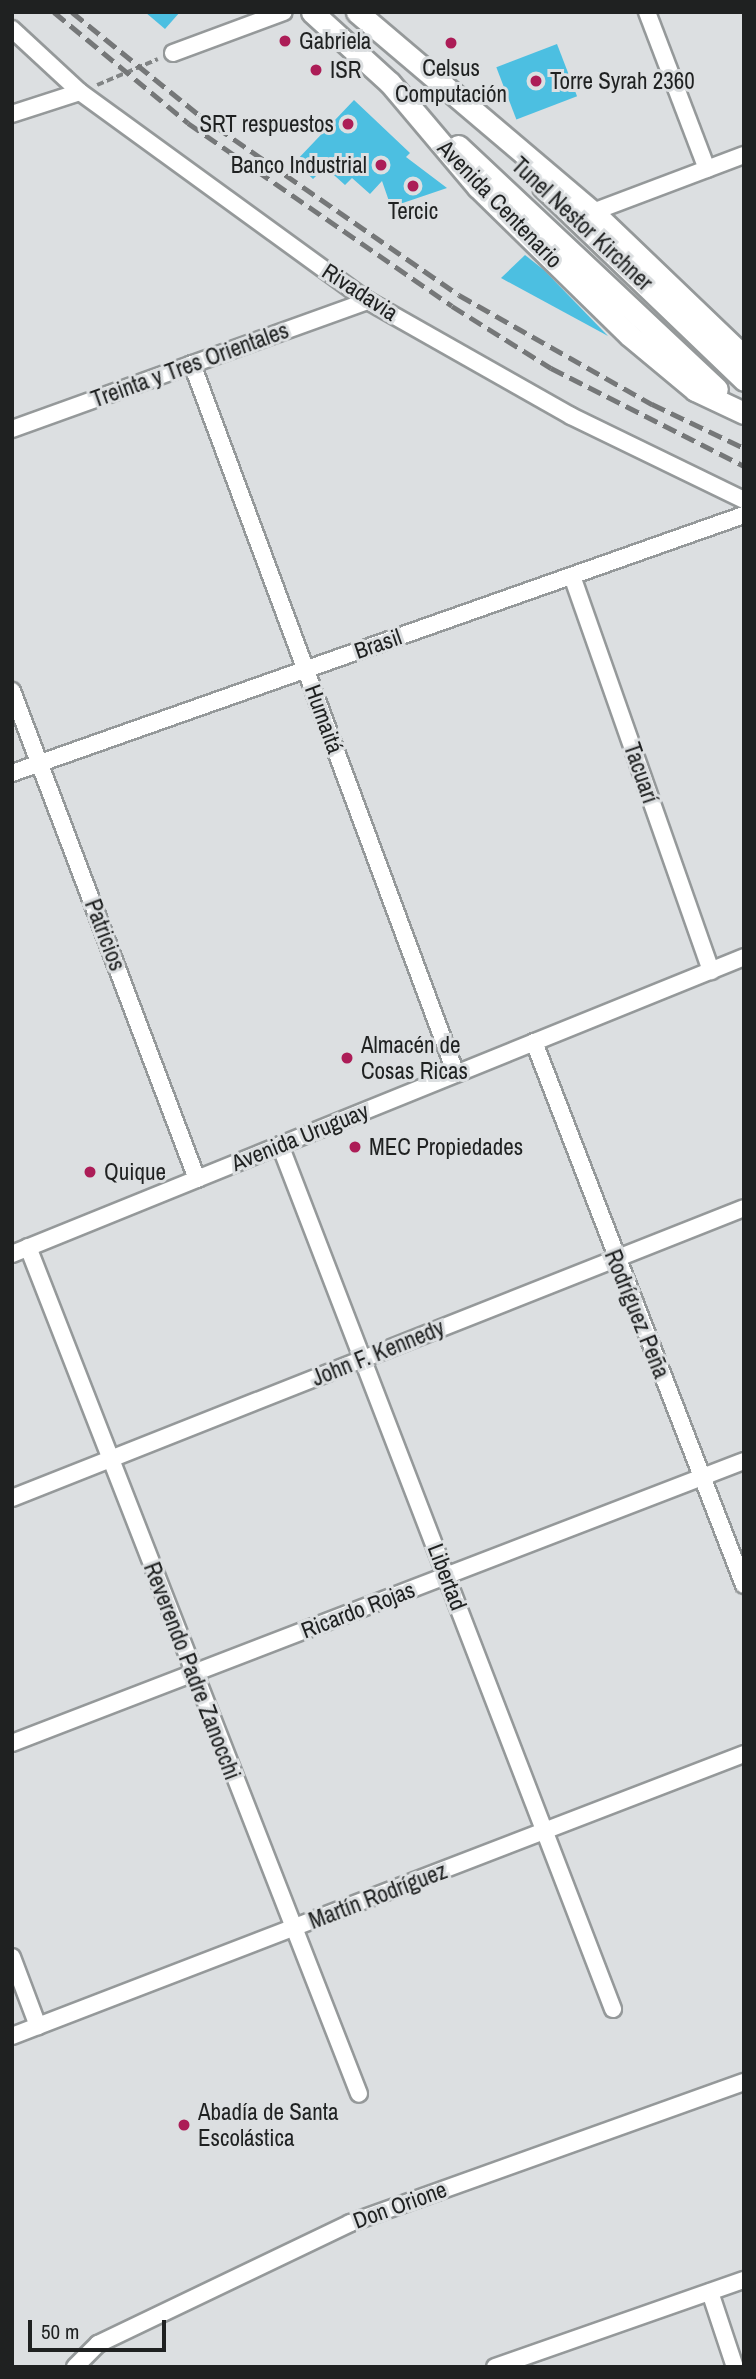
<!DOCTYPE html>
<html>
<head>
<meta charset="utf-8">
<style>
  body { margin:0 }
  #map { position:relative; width:756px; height:2379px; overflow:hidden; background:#dcdfe1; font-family:"Archivo Narrow",sans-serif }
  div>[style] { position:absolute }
  .building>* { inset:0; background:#4cbfe1; transform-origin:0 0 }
  .path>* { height:3.5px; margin-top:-1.75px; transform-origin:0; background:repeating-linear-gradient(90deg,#818485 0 7px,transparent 0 10.5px) }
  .roads { filter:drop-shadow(2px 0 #95999a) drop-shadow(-2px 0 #95999a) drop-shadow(0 2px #95999a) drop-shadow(0 -2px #95999a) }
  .street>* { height:16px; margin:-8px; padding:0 8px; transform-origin:8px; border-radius:8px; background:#fff }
  .secondary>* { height:21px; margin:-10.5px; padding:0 10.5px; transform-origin:10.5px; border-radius:10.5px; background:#fff }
  .rail>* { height:5px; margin-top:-2.5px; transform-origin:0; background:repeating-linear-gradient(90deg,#757778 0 14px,transparent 0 21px) }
  .dots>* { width:19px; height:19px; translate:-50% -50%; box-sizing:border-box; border:4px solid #dcdfe1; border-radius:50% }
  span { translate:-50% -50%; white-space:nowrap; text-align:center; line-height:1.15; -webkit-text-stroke:6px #dcdfe1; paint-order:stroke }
  .poi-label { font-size:23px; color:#1f2121 }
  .left { translate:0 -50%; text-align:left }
  .right { translate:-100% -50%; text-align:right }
  .street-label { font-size:23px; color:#1f2121 }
  .frame { position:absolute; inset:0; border:14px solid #1f2121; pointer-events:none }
  .scale { position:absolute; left:28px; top:2320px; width:138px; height:32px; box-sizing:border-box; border:4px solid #1f2121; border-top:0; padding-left:9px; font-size:21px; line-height:24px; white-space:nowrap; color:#1f2121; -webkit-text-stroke:5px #dcdfe1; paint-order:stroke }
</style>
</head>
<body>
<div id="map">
  <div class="building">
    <div style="clip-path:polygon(145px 12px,180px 12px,165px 29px)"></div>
    <div style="left:557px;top:44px;width:56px;height:65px;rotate:69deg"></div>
    <div style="clip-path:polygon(354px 100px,410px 153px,406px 157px,447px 188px,391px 207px,382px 181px,370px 194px,352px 178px,345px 185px,325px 167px,313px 179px,295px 162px)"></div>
    <div style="clip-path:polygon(525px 255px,544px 270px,608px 336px,501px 278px)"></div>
  </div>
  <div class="path">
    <div style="left:97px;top:85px;width:66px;rotate:-23.1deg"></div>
  </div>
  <div class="roads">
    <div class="street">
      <div style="left:647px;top:12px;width:168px;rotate:69.1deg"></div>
      <div style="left:12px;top:29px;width:93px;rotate:42.8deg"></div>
      <div style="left:80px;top:92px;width:356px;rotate:36deg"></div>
      <div style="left:368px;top:301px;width:233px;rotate:29.5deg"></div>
      <div style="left:571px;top:416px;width:192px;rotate:25.9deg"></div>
      <div style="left:173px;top:53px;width:118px;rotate:-20.3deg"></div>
      <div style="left:12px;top:114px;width:71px;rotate:-17.9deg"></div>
      <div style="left:593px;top:212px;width:161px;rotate:-20.7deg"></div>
      <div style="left:192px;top:364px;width:757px;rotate:69.6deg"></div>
      <div style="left:12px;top:429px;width:378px;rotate:-19.8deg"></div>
      <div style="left:572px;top:576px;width:419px;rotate:70.6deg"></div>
      <div style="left:12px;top:691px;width:522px;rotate:69.24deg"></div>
      <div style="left:12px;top:773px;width:776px;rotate:-19.42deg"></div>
      <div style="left:534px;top:1042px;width:582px;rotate:68.86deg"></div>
      <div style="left:280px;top:1145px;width:926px;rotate:68.92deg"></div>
      <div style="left:28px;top:1247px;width:909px;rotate:68.65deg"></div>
      <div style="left:12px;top:1254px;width:790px;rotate:-22.08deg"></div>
      <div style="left:12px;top:1498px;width:787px;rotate:-21.61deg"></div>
      <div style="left:12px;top:1743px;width:784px;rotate:-21.07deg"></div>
      <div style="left:12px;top:1957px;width:74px;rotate:69.4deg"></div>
      <div style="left:12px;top:2036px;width:784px;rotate:-21.07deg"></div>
      <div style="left:710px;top:2292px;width:79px;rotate:71.6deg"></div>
      <div style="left:75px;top:2367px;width:33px;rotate:-45deg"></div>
      <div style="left:98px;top:2344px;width:280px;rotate:-25.6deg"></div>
      <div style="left:350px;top:2223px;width:418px;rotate:-19.7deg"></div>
      <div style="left:495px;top:2367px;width:264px;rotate:-19.3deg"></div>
    </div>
    <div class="secondary">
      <div style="left:312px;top:12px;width:105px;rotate:42.3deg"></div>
      <div style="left:390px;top:83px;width:136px;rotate:49.8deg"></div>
      <div style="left:478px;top:187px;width:211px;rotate:44.4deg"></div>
      <div style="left:629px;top:335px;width:86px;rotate:39.8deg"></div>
      <div style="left:695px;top:390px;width:54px;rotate:25.1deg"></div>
      <div style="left:357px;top:12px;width:309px;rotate:40.3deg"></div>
      <div style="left:593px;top:212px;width:209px;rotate:43.8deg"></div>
      <div style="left:458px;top:146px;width:355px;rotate:43.2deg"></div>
      <div style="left:543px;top:187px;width:279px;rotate:43.8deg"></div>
    </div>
  </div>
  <div class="rail">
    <div style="left:54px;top:12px;width:174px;rotate:39.6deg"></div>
    <div style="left:188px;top:123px;width:321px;rotate:34.7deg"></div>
    <div style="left:452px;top:306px;width:117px;rotate:32.1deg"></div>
    <div style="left:551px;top:368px;width:216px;rotate:26.9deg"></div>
    <div style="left:72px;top:12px;width:164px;rotate:39deg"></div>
    <div style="left:199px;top:115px;width:316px;rotate:34.7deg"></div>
    <div style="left:459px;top:295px;width:222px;rotate:29.5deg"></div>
    <div style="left:652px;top:404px;width:102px;rotate:25.6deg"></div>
  </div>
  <div class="dots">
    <div style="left:285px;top:41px;background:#ac1d57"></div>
    <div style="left:451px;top:43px;background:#ac1d57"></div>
    <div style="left:316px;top:70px;background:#ac1d57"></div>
    <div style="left:536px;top:81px;background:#ac1d57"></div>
    <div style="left:348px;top:124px;background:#ac1d57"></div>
    <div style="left:381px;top:165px;background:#ac1d57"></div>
    <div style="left:413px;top:186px;background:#ac1d57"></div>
    <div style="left:347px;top:1058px;background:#ac1d57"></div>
    <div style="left:355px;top:1147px;background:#ac1d57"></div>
    <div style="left:90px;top:1172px;background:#ac1d57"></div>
    <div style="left:184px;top:2125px;background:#ac1d57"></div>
  </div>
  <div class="poi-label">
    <span class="left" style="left:299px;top:41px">Gabriela</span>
    <span style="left:451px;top:81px">Celsus<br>Computación</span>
    <span class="left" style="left:330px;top:70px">ISR</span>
    <span class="left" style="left:550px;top:81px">Torre Syrah 2360</span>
    <span class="right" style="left:334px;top:124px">SRT respuestos</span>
    <span class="right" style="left:367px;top:165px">Banco Industrial</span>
    <span style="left:413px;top:211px">Tercic</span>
    <span class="left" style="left:361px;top:1058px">Almacén de<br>Cosas Ricas</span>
    <span class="left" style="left:369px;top:1147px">MEC Propiedades</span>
    <span class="left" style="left:104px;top:1172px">Quique</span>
    <span class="left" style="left:198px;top:2125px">Abadía de Santa<br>Escolástica</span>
  </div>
  <div class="street-label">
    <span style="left:500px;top:204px;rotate:46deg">Avenida Centenario</span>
    <span style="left:582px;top:224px;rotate:43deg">Tunel Nestor Kirchner</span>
    <span style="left:360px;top:292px;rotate:33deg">Rivadavia</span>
    <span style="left:190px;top:365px;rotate:-20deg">Treinta y Tres Orientales</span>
    <span style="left:378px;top:644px;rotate:-19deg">Brasil</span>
    <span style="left:324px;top:719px;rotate:70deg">Humaitá</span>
    <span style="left:641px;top:773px;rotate:71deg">Tacuarí</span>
    <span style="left:105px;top:935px;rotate:69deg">Patricios</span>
    <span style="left:300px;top:1137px;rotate:-22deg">Avenida Uruguay</span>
    <span style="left:637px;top:1314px;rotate:68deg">Rodríguez Peña</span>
    <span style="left:378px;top:1353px;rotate:-22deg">John F. Kennedy</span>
    <span style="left:447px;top:1577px;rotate:69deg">Libertad</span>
    <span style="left:358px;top:1610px;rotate:-21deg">Ricardo Rojas</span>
    <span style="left:192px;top:1671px;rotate:69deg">Reverendo Padre Zanocchi</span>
    <span style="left:378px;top:1896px;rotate:-21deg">Martín Rodríguez</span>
    <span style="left:400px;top:2205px;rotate:-20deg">Don Orione</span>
  </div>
  <div class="frame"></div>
  <div class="scale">50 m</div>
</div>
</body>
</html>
